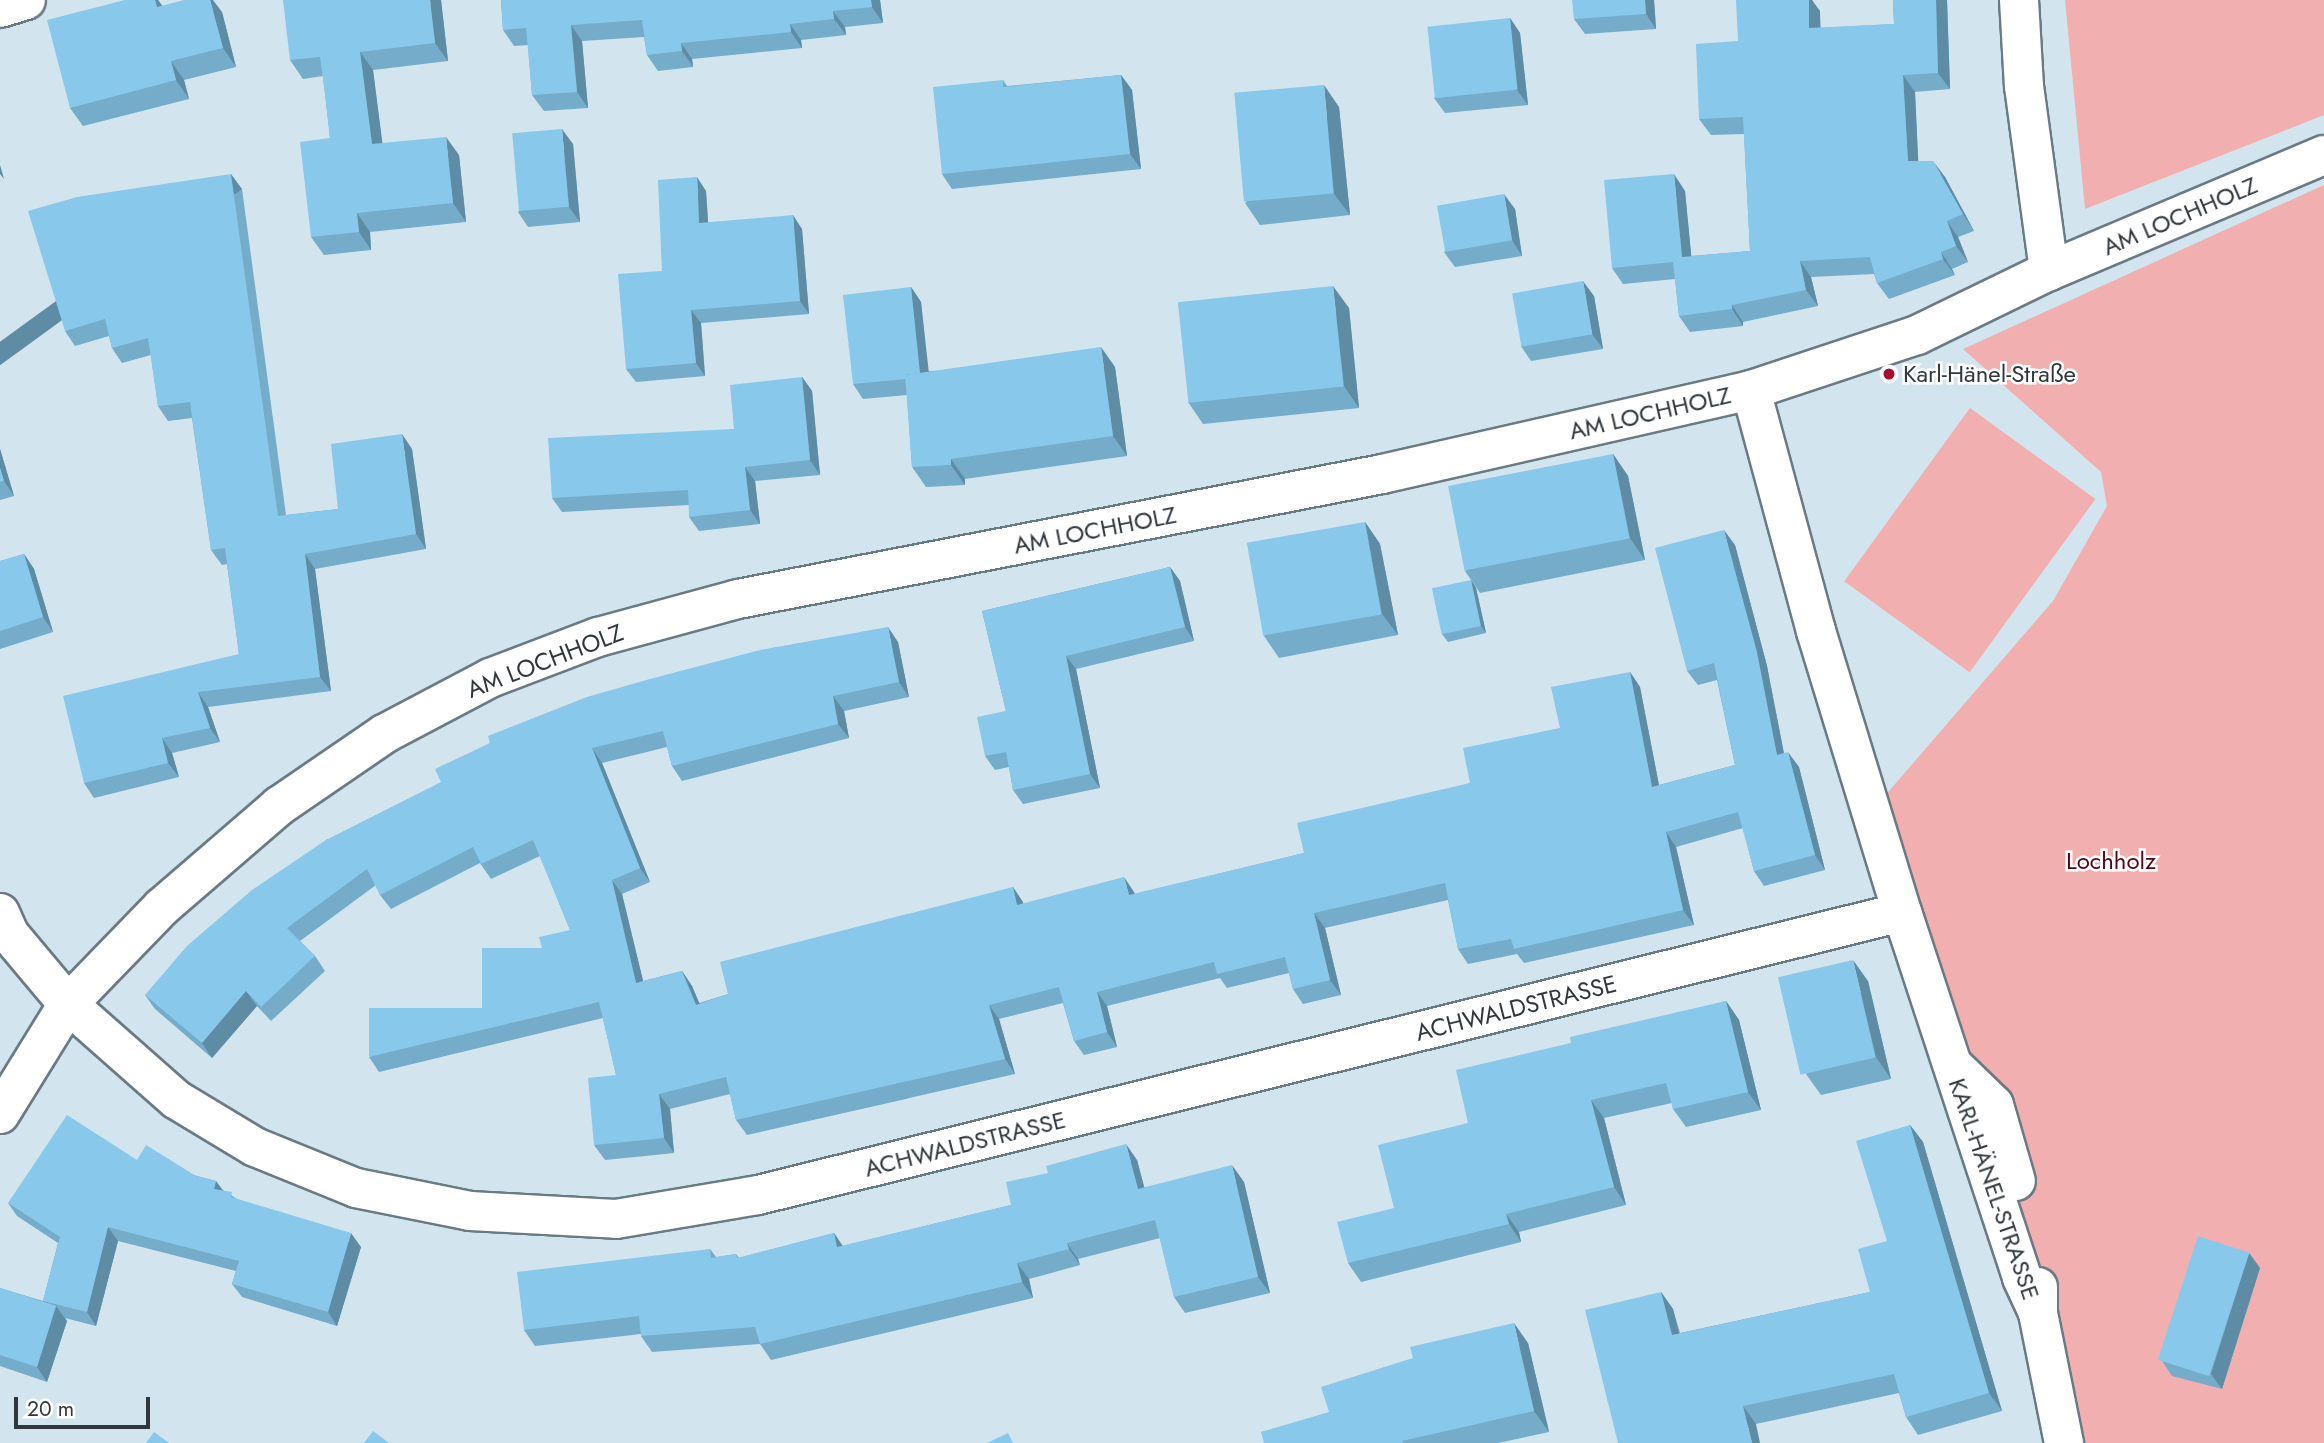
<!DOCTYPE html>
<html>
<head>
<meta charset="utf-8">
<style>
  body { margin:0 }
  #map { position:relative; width:2324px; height:1443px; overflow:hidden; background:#d2e4ee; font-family:Jost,sans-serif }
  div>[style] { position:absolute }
  .green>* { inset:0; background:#f2afb0; transform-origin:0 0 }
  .roads { filter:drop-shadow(2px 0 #6a7a84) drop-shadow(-2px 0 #6a7a84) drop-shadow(0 2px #6a7a84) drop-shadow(0 -2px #6a7a84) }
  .minor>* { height:38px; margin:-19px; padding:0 19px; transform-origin:19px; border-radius:19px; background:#fff }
  .wall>* { inset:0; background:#74acca }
  .shaded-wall>* { inset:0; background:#5e8ca4; transform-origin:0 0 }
  .building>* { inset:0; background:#87c8eb; transform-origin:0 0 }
  .dots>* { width:19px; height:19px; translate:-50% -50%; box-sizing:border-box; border:4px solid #fff; border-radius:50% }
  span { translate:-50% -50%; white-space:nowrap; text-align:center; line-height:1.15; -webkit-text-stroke:5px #fff; paint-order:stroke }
  .street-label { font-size:24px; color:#30373b }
  .poi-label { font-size:24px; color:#30373b }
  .left { translate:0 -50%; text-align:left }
  .park-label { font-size:24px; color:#560315 }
  .scale { position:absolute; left:14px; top:1397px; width:136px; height:32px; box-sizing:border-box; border:4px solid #30373b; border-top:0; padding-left:9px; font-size:21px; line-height:24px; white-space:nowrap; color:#30373b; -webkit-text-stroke:5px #fff; paint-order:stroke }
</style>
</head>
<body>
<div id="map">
  <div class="green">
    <div style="clip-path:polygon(2065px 0,2324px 0,2324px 115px,2085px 209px)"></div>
    <div style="clip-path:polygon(2324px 185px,2324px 1443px,2081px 1443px,2079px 1419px,1902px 912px,1883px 798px,2053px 601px,2107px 506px,2101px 472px,1963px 349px)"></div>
    <div style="left:1970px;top:408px;width:155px;height:214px;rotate:36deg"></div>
  </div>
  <div class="roads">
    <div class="minor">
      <div style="left:2019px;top:0;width:86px;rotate:86.7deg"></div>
      <div style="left:2024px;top:86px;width:187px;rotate:82.3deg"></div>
      <div style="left:0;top:8px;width:27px;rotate:-17deg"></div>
      <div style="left:1751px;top:390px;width:250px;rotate:74.9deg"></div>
      <div style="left:1816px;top:631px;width:294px;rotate:73deg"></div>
      <div style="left:1902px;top:912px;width:385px;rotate:71.8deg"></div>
      <div style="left:2022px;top:1278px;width:38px;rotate:65deg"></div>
      <div style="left:0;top:913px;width:24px;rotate:66deg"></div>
      <div style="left:10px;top:935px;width:90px;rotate:50deg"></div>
      <div style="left:68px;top:1004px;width:145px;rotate:41.4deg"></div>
      <div style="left:177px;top:1100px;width:91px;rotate:31.1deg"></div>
      <div style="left:255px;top:1147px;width:109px;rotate:22.1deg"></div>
      <div style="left:356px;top:1188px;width:116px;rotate:11.4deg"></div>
      <div style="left:470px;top:1211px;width:146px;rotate:3.1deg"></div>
      <div style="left:616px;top:1219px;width:144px;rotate:-9.6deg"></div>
      <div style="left:758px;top:1195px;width:1178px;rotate:-13.89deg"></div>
      <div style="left:1956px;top:1068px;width:53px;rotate:44.2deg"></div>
      <div style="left:1994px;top:1105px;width:79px;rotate:73.9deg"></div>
      <div style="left:0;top:1114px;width:129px;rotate:-58.3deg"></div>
      <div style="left:68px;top:1004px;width:135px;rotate:-45.9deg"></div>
      <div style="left:162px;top:907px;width:155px;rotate:-40.8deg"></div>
      <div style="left:279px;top:806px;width:127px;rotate:-34.4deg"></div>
      <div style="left:384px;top:734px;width:120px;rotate:-27.8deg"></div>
      <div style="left:490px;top:678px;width:116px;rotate:-20.8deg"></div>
      <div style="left:598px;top:637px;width:145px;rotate:-15.2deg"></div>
      <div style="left:738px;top:599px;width:656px;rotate:-10.98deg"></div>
      <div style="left:1382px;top:474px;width:378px;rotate:-12.8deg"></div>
      <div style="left:1751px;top:390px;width:175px;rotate:-18.3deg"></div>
      <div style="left:1917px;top:335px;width:147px;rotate:-25.9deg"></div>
      <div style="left:2049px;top:271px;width:298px;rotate:-22.9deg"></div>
      <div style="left:2038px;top:1287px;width:26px;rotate:90deg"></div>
      <div style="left:2038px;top:1313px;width:133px;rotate:78.7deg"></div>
    </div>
  </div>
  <div class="wall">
    <div style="clip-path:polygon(125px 0,158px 0,162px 6px,222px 12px,236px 67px,184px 80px,189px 99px,83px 126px,70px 108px)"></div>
    <div style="clip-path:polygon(441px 0,448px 61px,373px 70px,382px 143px,459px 155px,466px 222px,370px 232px,371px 250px,324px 255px,311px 237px,330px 138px,323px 76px,303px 79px,290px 60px)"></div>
    <div style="clip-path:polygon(501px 0,880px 0,883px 23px,845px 27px,846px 35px,801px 40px,802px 48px,692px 59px,693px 67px,658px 71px,647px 55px,644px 37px,582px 41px,588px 108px,544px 111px,532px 95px,528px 45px,514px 46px,503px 30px)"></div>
    <div style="clip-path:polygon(1654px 0,1656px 29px,1585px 34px,1574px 19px)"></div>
    <div style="clip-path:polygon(1893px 0,1947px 0,1950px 89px,1915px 92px,1918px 161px,1945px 177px,1974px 231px,1958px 237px,1968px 262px,1952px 269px,1955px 275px,1889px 299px,1877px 283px,1874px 274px,1811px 277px,1818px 306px,1743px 322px,1743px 326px,1690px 332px,1679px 316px,1675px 279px,1623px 284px,1612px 268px,1685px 191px,1691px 256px,1750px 251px,1744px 134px,1711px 135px,1699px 119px,1738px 41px,1820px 11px,1820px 28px,1894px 24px)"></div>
    <div style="clip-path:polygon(1510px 18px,1520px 33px,1528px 105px,1445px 113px,1434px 98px)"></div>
    <div style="clip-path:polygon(1121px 75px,1132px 90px,1141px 169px,952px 189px,942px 174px,1003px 80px,1007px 86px)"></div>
    <div style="clip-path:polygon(1339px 107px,1350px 215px,1260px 225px,1245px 203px)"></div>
    <div style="clip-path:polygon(573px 144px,580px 222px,528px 227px,518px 212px)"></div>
    <div style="clip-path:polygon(242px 189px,286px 515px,338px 509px,412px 449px,426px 549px,315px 569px,331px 691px,208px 707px,220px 742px,172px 753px,179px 777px,94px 798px,84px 783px,239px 654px,227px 564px,222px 565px,211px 550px,192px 418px,168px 421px,158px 406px,151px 355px,122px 363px,112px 348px,109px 336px,75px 346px,65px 331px)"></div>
    <div style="clip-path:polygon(706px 191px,708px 222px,802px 229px,809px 314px,701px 323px,705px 376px,636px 382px,626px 369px,662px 271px)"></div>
    <div style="clip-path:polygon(1515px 209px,1522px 256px,1455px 267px,1444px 252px)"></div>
    <div style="clip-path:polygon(911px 287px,921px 302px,928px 371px,1115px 367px,1127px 456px,965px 479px,965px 485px,926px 487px,912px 467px,907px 395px,863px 399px,853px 384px)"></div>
    <div style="clip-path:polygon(1594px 296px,1603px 349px,1531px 361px,1521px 346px)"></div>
    <div style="clip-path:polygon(1349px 308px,1359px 408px,1203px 424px,1188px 402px)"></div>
    <div style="clip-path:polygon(802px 377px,812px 391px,820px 475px,755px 481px,760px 524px,699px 531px,689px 517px,689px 505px,562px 512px,552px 498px,734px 429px)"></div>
    <div style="clip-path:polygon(0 449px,14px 496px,0 500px)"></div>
    <div style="clip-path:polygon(1613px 454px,1628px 476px,1645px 560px,1480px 593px,1465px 571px)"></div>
    <div style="clip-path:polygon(1365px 522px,1380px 544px,1398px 635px,1279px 658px,1264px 636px)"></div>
    <div style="clip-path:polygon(1735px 545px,1767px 666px,1784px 753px,1799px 767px,1825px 870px,1764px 886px,1754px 871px,1743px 828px,1676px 847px,1694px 925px,1524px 963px,1517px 954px,1468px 964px,1458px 949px,1448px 900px,1325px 928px,1341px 995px,1303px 1004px,1293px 989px,1289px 973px,1227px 988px,1220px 978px,1107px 1006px,1117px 1047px,1084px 1055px,1074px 1041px,1063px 1003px,999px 1019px,1015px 1074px,747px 1135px,736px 1120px,730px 1094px,670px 1109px,674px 1153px,605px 1160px,594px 1145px,616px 1075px,603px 1018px,379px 1072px,369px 1057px,482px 1008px,542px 948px,570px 930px,540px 856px,491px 879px,480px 863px,391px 909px,380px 895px,376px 885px,300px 941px,315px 956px,325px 971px,271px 1021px,257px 1006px,212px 1058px,155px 1009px,145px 995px,326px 840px,898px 642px,909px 697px,844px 711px,849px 738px,682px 781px,672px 766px,667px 747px,602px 763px,650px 882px,622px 894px,643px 981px,682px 971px,692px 986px,699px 1003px,728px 994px,1013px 887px,1023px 904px,1134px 892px,1135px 894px,1304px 853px,1470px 783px,1560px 728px,1630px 672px,1640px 687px,1659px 785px,1735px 765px,1717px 680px,1698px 685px,1687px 671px)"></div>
    <div style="clip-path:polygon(24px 554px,34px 569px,53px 632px,0 649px,0 561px)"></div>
    <div style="clip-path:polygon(1170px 567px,1180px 581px,1194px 641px,1076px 669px,1100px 788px,1023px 804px,1013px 790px,1009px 767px,995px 770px,985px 756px,1006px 711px,982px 611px)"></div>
    <div style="clip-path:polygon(1471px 580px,1476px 588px,1486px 633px,1448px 642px,1442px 634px)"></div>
    <div style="clip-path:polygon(1868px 981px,1891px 1079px,1821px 1095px,1806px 1074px)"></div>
    <div style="clip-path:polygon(1726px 1001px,1739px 1020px,1761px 1110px,1686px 1127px,1673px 1109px,1672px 1103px,1604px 1118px,1626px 1205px,1519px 1232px,1521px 1242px,1361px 1282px,1348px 1263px,1394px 1208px,1468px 1123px,1571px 1043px)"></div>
    <div style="clip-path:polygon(1910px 1125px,1923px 1142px,2002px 1411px,1918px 1435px,1906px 1417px,1899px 1393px,1756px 1424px,1618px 1443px,1661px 1292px,1673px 1309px,1680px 1333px,1870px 1292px,1887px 1241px)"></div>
    <div style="clip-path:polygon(137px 1160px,216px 1181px,223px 1190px,237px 1199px,361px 1247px,337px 1326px,242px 1297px,232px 1284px,236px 1271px,118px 1241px,96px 1326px,65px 1318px,67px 1321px,47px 1382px,0 1366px,0 1288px,43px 1301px,58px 1243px,17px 1216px,8px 1203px)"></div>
    <div style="clip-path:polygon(1137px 1160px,1144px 1187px,1244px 1182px,1270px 1293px,1185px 1313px,1174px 1297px,1160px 1238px,1078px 1259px,1080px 1265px,1029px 1279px,1033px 1298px,771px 1360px,760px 1344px,652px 1352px,641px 1336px,641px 1334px,535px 1346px,524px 1330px,710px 1249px,716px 1257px,736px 1254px,739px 1258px,834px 1233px,843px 1246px,1011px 1205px)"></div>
    <div style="clip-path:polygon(2249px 1253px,2260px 1268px,2222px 1389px,2172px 1376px,2162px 1361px)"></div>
    <div style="clip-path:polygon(1528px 1343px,1549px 1432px,1498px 1443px,1264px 1443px,1329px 1412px)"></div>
  </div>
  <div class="shaded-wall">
    <div style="clip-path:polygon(155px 0,158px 0,166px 11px,157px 7px)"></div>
    <div style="clip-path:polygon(210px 0,213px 0,222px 12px,236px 67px,223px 48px)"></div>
    <div style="clip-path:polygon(430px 0,441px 0,448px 61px,435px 43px)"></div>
    <div style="clip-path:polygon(871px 0,880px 0,883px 23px,872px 7px)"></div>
    <div style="clip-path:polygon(1645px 0,1654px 0,1656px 29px,1646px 14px)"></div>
    <div style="clip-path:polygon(1809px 0,1812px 0,1820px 11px,1821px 44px,1809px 28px)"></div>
    <div style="clip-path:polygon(1936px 0,1947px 0,1950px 89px,1938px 73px)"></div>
    <div style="clip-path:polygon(833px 11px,845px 27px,846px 35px,834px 19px)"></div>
    <div style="clip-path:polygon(1510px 18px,1520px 33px,1528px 105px,1517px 90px)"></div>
    <div style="clip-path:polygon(790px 24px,801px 40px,802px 48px,791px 32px)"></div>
    <div style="clip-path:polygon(571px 25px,582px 41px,588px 108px,577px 92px)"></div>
    <div style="clip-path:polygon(681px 43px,692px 59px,693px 67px,682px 51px)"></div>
    <div style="clip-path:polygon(360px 52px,373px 70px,385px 163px,372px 144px)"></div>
    <div style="clip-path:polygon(171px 61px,184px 80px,189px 99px,176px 80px)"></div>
    <div style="clip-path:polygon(1121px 75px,1132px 90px,1141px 169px,1130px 154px)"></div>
    <div style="clip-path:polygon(1903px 75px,1915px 92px,1919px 177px,1908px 161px)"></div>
    <div style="clip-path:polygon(1324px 85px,1339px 107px,1350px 215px,1334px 194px)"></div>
    <div style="clip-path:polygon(562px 129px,573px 144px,580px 222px,569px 207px)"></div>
    <div style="clip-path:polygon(446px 137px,459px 155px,466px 222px,453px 203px)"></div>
    <div style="clip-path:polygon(1933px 161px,1945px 177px,1974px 231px,1963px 214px)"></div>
    <div style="clip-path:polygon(0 165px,4px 179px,0 174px)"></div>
    <div style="left:231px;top:174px;width:19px;height:345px;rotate:54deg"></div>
    <div style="clip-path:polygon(1674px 174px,1685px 191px,1693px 273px,1682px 257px)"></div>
    <div style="clip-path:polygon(697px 177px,706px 191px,709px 237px,699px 223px)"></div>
    <div style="clip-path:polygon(1504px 194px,1515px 209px,1522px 256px,1512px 240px)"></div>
    <div style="clip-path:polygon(357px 213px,370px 232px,371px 250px,359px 232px)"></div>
    <div style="clip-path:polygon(793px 215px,802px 229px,809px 314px,800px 301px)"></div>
    <div style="clip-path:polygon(1947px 221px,1958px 237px,1968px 262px,1956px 246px)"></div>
    <div style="clip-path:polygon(1941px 252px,1952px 269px,1955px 275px,1943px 259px)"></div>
    <div style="clip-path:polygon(1800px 261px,1811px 277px,1818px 306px,1806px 290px)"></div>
    <div style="clip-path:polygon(1583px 281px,1594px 296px,1603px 349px,1592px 334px)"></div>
    <div style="clip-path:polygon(1333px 286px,1349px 308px,1359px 408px,1344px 386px)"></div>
    <div style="clip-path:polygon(911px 287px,921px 302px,931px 392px,920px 377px)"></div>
    <div style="clip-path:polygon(1732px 305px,1743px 322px,1743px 326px,1732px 309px)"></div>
    <div style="clip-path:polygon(691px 310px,701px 323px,705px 376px,696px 363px)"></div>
    <div style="clip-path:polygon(1101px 347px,1115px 367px,1127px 456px,1113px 436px)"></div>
    <div style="clip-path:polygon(802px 377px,812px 391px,820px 475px,810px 460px)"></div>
    <div style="clip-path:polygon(402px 434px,412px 449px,426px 549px,416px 534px)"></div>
    <div style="clip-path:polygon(0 449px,14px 496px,4px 481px,0 468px)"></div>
    <div style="clip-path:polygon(1613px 454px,1628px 476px,1645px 560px,1630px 538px)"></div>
    <div style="clip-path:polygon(951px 459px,965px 479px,965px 485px,951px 465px)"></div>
    <div style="clip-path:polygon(745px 467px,755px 481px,760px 524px,750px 510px)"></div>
    <div style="clip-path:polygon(1365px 522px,1380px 544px,1398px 635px,1382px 614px)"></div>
    <div style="clip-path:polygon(1724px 530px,1735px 545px,1767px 666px,1787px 770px,1777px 755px)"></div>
    <div style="clip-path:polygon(24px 554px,34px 569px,53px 632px,43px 617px)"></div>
    <div style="clip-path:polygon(305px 554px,315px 569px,331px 691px,320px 677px)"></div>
    <div style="clip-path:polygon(1170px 567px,1180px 581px,1194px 641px,1185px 627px)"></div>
    <div style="clip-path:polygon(1471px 580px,1476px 588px,1486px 633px,1481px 626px)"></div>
    <div style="clip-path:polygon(888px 627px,898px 642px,909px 697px,899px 682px)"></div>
    <div style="clip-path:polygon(1066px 656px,1076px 669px,1100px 788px,1090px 774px)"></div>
    <div style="clip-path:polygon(1630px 672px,1640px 687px,1662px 801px,1652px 787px)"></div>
    <div style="clip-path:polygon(198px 692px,208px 707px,220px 742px,210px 728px)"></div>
    <div style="clip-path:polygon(833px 696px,844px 711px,849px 738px,838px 724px)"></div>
    <div style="clip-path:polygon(162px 738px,172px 753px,179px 777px,168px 763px)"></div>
    <div style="clip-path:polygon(592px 748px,602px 763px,650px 882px,640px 868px)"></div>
    <div style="clip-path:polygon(1788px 752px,1799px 767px,1825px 870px,1815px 855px)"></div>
    <div style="clip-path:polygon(1666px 832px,1676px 847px,1694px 925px,1683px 910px)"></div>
    <div style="clip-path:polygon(1124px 877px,1134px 892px,1139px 910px,1129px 895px)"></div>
    <div style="clip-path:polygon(612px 880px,622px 894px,647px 997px,636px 983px)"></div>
    <div style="clip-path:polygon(1013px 887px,1023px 902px,1028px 920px,1017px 905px)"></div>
    <div style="clip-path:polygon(1314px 913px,1325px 928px,1341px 995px,1330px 980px)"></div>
    <div style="clip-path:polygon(1853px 960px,1868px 981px,1891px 1079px,1876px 1057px)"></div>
    <div style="clip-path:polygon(682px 971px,692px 986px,706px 1019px,696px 1005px)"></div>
    <div style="clip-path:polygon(246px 991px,257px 1006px,212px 1058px,202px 1043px)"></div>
    <div style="clip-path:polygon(1097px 992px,1107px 1006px,1117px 1047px,1107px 1032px)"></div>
    <div style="clip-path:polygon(1726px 1001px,1739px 1020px,1761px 1110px,1748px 1092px)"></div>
    <div style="clip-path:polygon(989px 1005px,999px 1019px,1015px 1074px,1005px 1059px)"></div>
    <div style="clip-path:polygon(659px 1094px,670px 1109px,674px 1153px,664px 1138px)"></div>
    <div style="clip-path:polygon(1591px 1100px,1604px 1118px,1626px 1205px,1614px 1187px)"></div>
    <div style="clip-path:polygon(1910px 1125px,1923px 1142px,2002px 1411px,1989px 1393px)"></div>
    <div style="clip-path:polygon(1126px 1144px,1137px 1160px,1149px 1205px,1138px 1189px)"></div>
    <div style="clip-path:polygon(1232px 1165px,1244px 1182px,1270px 1293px,1258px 1277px)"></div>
    <div style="clip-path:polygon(216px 1181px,225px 1194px,214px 1189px)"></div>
    <div style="clip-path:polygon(1506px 1214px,1519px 1232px,1521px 1242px,1509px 1224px)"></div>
    <div style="clip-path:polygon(108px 1227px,118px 1241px,96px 1326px,87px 1312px)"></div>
    <div style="clip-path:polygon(351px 1233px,361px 1247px,337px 1326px,328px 1312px)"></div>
    <div style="clip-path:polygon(834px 1233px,845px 1250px,837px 1247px)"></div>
    <div style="clip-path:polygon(1067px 1243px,1078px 1259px,1080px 1265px,1069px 1249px)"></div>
    <div style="clip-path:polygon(2249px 1253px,2260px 1268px,2222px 1389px,2211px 1374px)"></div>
    <div style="clip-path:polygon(1017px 1263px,1029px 1279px,1033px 1298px,1022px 1282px)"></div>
    <div style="clip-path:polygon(1661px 1292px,1673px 1309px,1684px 1353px,1672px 1335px)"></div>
    <div style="clip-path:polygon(56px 1306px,67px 1321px,47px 1382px,37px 1367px)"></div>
    <div style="clip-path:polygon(1514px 1323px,1528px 1343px,1549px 1432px,1534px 1411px)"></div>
    <div style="clip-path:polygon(1743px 1406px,1756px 1424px,1760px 1443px,1752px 1443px)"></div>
  </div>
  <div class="building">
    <div style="clip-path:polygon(125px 0,155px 0,157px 7px,184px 0,210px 0,223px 48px,171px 61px,176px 80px,70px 108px,47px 20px)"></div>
    <div style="clip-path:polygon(283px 0,430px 0,435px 43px,360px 52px,372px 144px,446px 137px,453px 203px,357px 213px,359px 232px,311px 237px,300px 142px,330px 138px,325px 93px,320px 57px,290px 60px)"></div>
    <div style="clip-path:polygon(501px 0,871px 0,872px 7px,833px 11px,834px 19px,790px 24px,791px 32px,681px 43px,682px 51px,647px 55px,642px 20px,571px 25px,577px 92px,532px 95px,526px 28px,503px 30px)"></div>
    <div style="clip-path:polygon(1572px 0,1645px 0,1646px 14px,1574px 19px)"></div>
    <div style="clip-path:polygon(1736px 0,1809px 0,1809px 28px,1894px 24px,1893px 0,1936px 0,1938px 73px,1903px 75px,1908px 161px,1933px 161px,1963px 214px,1947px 221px,1956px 246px,1941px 252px,1943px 259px,1877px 283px,1870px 257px,1800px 261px,1806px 290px,1732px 305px,1732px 309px,1679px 316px,1673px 262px,1612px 268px,1604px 180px,1674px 174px,1682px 257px,1750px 251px,1743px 117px,1699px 119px,1696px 44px,1738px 41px)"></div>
    <div style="left:1510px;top:18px;width:72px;height:83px;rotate:84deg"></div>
    <div style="clip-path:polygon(1121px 75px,1130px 154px,942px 174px,933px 87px,1003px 80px,1003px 87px)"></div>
    <div style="left:1324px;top:85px;width:109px;height:90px;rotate:85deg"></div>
    <div style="left:562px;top:129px;width:78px;height:50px;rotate:85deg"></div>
    <div style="clip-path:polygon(231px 174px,278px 516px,338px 509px,331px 444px,402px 434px,416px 534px,305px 554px,320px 677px,198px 692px,210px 728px,162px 738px,168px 763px,84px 783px,63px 696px,239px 654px,225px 548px,211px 550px,190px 402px,158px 406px,148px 338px,112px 348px,105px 319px,65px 331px,28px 211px,77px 197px)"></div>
    <div style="clip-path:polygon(697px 177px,699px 223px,793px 215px,800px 301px,691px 310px,696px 363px,626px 369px,618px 274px,662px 271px,658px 180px)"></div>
    <div style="left:1504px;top:194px;width:47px;height:68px;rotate:80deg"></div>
    <div style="left:1583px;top:281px;width:54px;height:72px;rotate:80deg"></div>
    <div style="left:1333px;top:286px;width:101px;height:156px;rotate:84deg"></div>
    <div style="clip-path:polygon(911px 287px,920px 373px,905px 375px,906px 379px,853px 384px,843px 295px)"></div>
    <div style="clip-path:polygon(1101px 347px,1113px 436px,951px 459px,951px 465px,912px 467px,905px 375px)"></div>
    <div style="clip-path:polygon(802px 377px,810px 460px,745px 467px,750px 510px,689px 517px,688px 490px,552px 498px,548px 438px,734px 429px,730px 385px)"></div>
    <div style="left:1613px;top:454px;width:86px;height:168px;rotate:79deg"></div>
    <div style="clip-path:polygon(0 468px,4px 481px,0 482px)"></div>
    <div style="left:1365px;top:522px;width:94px;height:120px;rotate:80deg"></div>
    <div style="clip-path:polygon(1724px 530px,1757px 652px,1777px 755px,1788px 752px,1815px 855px,1754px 871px,1738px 812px,1666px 832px,1683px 910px,1514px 949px,1511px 939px,1458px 949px,1445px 883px,1314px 913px,1330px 980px,1293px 989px,1285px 957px,1217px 974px,1214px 962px,1097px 992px,1107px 1032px,1074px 1041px,1059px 987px,989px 1005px,1005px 1059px,736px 1120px,726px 1077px,659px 1094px,664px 1138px,594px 1145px,588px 1078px,616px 1075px,599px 1002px,369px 1057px,369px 1008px,482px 1008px,482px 948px,542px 948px,539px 937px,570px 930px,533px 840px,481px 864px,473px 847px,380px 895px,367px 869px,287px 928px,315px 956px,261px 1007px,246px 991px,202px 1043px,145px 995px,187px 946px,252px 890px,326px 840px,441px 782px,435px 769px,490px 743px,488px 736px,587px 697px,650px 679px,760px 650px,888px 627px,899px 682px,833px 696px,838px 724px,672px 766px,663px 731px,592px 748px,640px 868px,612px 880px,636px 983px,682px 971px,696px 1005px,728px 994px,720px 962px,1013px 887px,1017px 905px,1124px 877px,1129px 895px,1304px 853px,1297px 823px,1470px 783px,1463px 748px,1560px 728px,1551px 687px,1630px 672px,1652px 787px,1735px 765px,1714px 663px,1687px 671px,1655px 548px)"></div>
    <div style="clip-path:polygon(24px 554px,43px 617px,0 631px,0 561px)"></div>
    <div style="clip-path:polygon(1170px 567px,1185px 627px,1066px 656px,1090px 774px,1013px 790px,1006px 752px,985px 756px,977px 717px,1006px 711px,982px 611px)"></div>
    <div style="left:1471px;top:580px;width:47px;height:40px;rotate:78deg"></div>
    <div style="left:1853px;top:960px;width:100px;height:77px;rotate:77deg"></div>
    <div style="clip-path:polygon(1726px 1001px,1748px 1092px,1673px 1109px,1666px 1083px,1591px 1100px,1614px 1187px,1506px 1214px,1509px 1224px,1348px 1263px,1337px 1222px,1394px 1208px,1378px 1145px,1468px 1123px,1456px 1070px,1571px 1043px,1570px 1037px)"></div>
    <div style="clip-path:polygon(67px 1115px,137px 1160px,146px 1145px,196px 1176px,216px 1181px,214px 1189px,232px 1192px,231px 1197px,351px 1233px,328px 1312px,232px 1284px,239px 1261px,108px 1227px,87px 1312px,43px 1301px,60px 1237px,8px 1203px)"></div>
    <div style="clip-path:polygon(1910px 1125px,1989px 1393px,1906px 1417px,1894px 1374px,1743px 1406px,1752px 1443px,1618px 1443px,1585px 1310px,1661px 1292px,1672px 1335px,1870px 1292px,1858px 1249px,1887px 1241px,1856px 1141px)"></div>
    <div style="clip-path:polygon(1126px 1144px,1138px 1189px,1232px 1165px,1258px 1277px,1174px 1297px,1155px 1220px,1067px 1243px,1069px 1249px,1017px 1263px,1022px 1282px,760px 1344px,755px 1327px,641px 1336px,639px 1316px,524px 1330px,517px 1272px,710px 1249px,711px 1258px,736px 1254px,737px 1258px,834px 1233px,837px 1247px,1011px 1205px,1006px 1182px,1048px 1173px,1046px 1166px)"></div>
    <div style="left:2198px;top:1236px;width:54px;height:130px;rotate:18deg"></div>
    <div style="clip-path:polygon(0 1288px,56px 1306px,37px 1367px,0 1355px)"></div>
    <div style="clip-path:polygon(1514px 1323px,1534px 1411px,1402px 1441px,1403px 1443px,1264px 1443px,1261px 1432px,1329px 1412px,1321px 1387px,1413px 1358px,1410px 1347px)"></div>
    <div style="clip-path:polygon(373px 1431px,389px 1443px,364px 1443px)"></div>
    <div style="clip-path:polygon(154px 1432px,169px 1443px,146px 1443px)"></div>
    <div style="clip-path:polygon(1008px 1433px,1013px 1443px,987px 1443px)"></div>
  </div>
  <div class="dots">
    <div style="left:1889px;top:374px;background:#a70e31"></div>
  </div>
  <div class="street-label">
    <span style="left:2180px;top:216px;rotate:-23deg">AM LOCHHOLZ</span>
    <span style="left:1650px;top:413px;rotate:-13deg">AM LOCHHOLZ</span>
    <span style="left:1095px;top:530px;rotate:-11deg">AM LOCHHOLZ</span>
    <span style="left:545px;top:661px;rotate:-21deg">AM LOCHHOLZ</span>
    <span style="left:1516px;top:1008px;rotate:-14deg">ACHWALDSTRASSE</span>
    <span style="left:965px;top:1144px;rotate:-14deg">ACHWALDSTRASSE</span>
    <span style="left:1994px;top:1189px;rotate:71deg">KARL-HÄNEL-STRASSE</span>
  </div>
  <div class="poi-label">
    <span class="left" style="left:1903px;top:374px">Karl-Hänel-Straße</span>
  </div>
  <div class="park-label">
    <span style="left:2111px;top:861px">Lochholz</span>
  </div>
  <div class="scale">20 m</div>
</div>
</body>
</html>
